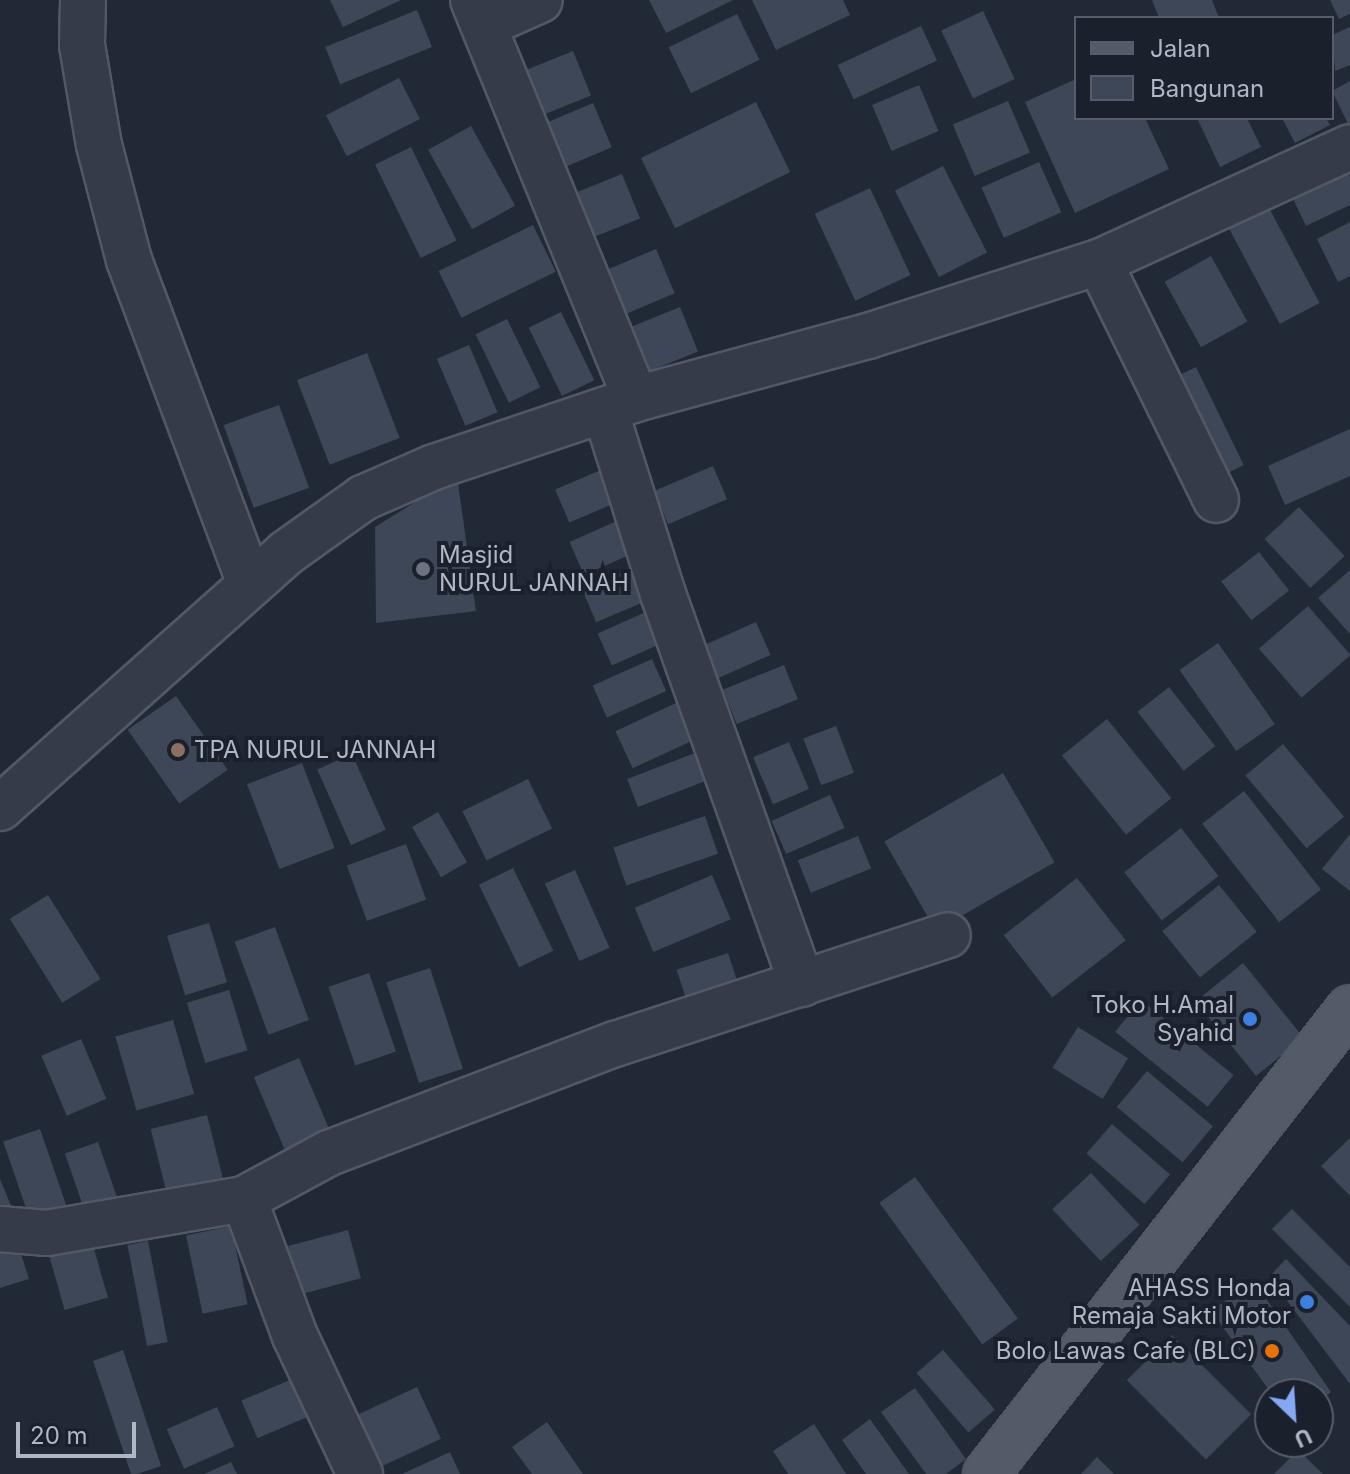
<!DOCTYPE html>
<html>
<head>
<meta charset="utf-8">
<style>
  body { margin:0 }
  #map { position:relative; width:1350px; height:1474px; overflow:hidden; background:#212937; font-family:Inter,sans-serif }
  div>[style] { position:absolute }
  .building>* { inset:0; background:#3d4757; transform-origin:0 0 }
  .roads { filter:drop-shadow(2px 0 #525965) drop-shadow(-2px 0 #525965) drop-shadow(0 2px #525965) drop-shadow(0 -2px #525965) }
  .minor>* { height:44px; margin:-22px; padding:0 22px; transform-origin:22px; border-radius:22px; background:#353b48 }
  .major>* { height:44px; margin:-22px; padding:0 22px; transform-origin:22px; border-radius:22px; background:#535a68 }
  .dots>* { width:22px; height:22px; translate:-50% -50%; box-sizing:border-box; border:4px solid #1a202c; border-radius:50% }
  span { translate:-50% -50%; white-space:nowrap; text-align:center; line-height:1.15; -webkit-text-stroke:8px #1a202c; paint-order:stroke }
  .poi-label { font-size:24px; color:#afb6c4 }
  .left { translate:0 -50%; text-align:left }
  .right { translate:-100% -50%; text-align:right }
  .legend { position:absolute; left:1074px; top:16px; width:260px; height:104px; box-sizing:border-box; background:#1a202c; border:2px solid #565c69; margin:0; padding:10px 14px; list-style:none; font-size:24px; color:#afb6c4 }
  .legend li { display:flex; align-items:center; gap:16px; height:40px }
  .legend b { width:40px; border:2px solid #565c69 }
  .north { position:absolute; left:1254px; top:1378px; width:80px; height:80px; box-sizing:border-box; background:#1a202c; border:2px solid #565c69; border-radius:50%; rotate:155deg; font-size:22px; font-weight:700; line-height:32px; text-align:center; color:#afb6c4 }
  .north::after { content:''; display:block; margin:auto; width:28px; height:36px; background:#85a7f4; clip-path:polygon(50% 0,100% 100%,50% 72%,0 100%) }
  .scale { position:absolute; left:16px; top:1422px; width:120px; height:36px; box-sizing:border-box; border:4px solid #afb6c4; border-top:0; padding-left:10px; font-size:24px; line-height:28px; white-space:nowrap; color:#afb6c4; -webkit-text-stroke:6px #1a202c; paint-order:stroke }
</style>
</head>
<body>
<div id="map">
  <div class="building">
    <div style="clip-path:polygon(330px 0,401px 0,343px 27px)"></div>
    <div style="clip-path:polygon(649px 0,733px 0,666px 33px)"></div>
    <div style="clip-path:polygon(752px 0,843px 0,850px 15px,776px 50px)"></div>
    <div style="clip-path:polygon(1152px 0,1212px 0,1219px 18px,1159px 18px)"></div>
    <div style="clip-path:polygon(1330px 0,1350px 0,1350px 14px,1339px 19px)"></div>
    <div style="left:417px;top:10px;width:40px;height:99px;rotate:68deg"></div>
    <div style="left:983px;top:11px;width:75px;height:46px;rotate:65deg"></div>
    <div style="left:737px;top:14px;width:51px;height:76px;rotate:64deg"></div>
    <div style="left:921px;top:26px;width:38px;height:92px;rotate:65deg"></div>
    <div style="clip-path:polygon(1350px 27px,1350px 65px,1335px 71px,1332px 35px)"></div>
    <div style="left:573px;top:51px;width:48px;height:60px;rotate:68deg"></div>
    <div style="left:399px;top:78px;width:46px;height:82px;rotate:63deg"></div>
    <div style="clip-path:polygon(1076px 79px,1076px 118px,1145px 118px,1169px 169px,1075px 213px,1025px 102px)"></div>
    <div style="clip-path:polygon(1350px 81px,1350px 128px,1332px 91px)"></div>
    <div style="left:919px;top:85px;width:50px;height:51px;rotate:67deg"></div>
    <div style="left:1008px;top:101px;width:56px;height:60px;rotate:67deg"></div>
    <div style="left:756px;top:102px;width:78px;height:128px;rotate:64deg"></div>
    <div style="left:593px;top:103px;width:48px;height:59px;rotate:67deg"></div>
    <div style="clip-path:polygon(1197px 118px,1247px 118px,1261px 147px,1220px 167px)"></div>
    <div style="clip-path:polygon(1282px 118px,1326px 118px,1330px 125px,1295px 143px)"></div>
    <div style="left:471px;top:126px;width:91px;height:49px;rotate:61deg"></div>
    <div style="left:411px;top:147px;width:104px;height:40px;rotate:64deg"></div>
    <div style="clip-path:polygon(1339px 154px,1350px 177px,1350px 205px,1306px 226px,1284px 180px)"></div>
    <div style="left:1039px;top:162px;width:55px;height:63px;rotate:66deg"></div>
    <div style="left:943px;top:166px;width:97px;height:54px;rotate:63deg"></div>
    <div style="left:622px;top:174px;width:48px;height:59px;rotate:68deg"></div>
    <div style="left:870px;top:188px;width:96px;height:61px;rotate:65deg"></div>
    <div style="left:1267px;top:204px;width:112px;height:45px;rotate:62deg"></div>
    <div style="clip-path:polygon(1350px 222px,1350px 276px,1338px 282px,1317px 239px)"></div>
    <div style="left:533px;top:225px;width:52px;height:105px;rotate:64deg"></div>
    <div style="left:656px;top:249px;width:48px;height:59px;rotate:67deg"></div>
    <div style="left:1211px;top:256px;width:75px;height:53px;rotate:61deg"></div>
    <div style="left:680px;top:307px;width:48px;height:60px;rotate:68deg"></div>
    <div style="left:561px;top:312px;width:76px;height:36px;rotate:64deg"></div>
    <div style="left:507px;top:319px;width:76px;height:35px;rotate:64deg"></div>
    <div style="left:469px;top:345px;width:73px;height:35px;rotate:67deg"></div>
    <div style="left:367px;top:353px;width:91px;height:75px;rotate:69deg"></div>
    <div style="left:1196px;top:367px;width:109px;height:42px;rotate:64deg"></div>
    <div style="left:279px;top:405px;width:88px;height:59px;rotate:70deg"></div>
    <div style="clip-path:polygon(1350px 429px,1350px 476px,1285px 505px,1268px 466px)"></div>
    <div style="left:615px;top:464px;width:36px;height:65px;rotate:67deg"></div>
    <div style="left:713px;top:466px;width:36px;height:64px;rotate:67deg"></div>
    <div style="clip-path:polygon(457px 476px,476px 611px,376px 623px,375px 527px)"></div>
    <div style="left:1299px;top:507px;width:67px;height:47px;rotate:47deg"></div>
    <div style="left:628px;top:516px;width:36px;height:64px;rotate:66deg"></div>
    <div style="left:1259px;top:552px;width:49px;height:48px;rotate:52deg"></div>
    <div style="left:641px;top:564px;width:36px;height:64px;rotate:67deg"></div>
    <div style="clip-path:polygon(1350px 570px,1350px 634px,1318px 598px)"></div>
    <div style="left:1308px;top:606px;width:65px;height:65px;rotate:49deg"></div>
    <div style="left:657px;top:607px;width:35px;height:65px;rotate:66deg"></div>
    <div style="left:756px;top:622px;width:36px;height:65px;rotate:66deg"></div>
    <div style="left:1218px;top:643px;width:99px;height:47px;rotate:55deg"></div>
    <div style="left:652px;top:659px;width:35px;height:65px;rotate:66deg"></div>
    <div style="left:784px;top:665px;width:37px;height:66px;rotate:68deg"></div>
    <div style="left:1169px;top:687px;width:75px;height:40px;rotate:52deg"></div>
    <div style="left:176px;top:696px;width:90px;height:59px;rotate:55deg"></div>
    <div style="left:678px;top:702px;width:41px;height:69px;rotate:65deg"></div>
    <div style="left:1107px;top:719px;width:102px;height:58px;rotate:51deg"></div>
    <div style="left:836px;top:726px;width:50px;height:35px;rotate:69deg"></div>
    <div style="left:789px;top:742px;width:51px;height:39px;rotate:67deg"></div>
    <div style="left:1283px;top:744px;width:95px;height:49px;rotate:50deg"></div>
    <div style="left:700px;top:751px;width:30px;height:78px;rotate:69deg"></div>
    <div style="left:352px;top:754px;width:83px;height:38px;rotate:66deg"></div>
    <div style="left:302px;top:763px;width:91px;height:59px;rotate:69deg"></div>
    <div style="left:1003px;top:773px;width:103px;height:137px;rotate:60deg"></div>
    <div style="left:528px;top:779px;width:55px;height:73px;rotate:64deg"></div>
    <div style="left:1244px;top:791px;width:125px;height:53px;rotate:52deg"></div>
    <div style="left:830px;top:795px;width:36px;height:64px;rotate:66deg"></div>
    <div style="left:438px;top:812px;width:58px;height:30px;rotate:60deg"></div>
    <div style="left:705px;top:816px;width:40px;height:97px;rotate:71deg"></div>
    <div style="left:1181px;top:828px;width:61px;height:72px;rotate:52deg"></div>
    <div style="clip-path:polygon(1350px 834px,1350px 891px,1322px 869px)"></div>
    <div style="left:858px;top:836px;width:35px;height:65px;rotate:68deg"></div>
    <div style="left:406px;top:844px;width:59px;height:63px;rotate:70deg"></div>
    <div style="left:513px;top:868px;width:92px;height:38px;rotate:64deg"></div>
    <div style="left:575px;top:870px;width:85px;height:33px;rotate:66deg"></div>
    <div style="left:712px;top:875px;width:48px;height:84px;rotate:67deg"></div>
    <div style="left:1077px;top:878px;width:79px;height:93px;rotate:52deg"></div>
    <div style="left:1219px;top:885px;width:60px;height:73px;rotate:51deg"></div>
    <div style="left:48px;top:895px;width:99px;height:45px;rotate:58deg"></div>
    <div style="left:209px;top:923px;width:62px;height:44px;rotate:73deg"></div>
    <div style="left:275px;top:927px;width:99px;height:43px;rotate:70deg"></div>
    <div style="left:728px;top:953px;width:45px;height:54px;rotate:72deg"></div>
    <div style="left:1243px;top:963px;width:96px;height:61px;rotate:51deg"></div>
    <div style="left:430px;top:968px;width:106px;height:46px;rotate:72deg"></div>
    <div style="left:369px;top:973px;width:83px;height:43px;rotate:71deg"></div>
    <div style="left:229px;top:990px;width:63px;height:44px;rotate:73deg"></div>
    <div style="left:1141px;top:1000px;width:119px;height:41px;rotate:39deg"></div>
    <div style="left:173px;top:1020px;width:77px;height:60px;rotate:74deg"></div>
    <div style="left:1078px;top:1027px;width:59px;height:48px;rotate:32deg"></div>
    <div style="left:81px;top:1039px;width:65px;height:43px;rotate:67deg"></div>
    <div style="left:299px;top:1058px;width:86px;height:49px;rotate:67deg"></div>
    <div style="left:1147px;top:1071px;width:86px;height:47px;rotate:40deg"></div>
    <div style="left:207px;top:1115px;width:81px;height:58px;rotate:76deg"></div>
    <div style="left:1112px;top:1124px;width:77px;height:39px;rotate:41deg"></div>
    <div style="left:40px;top:1129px;width:89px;height:39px;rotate:71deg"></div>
    <div style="clip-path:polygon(1350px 1138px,1350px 1196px,1321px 1166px)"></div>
    <div style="left:98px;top:1142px;width:74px;height:35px;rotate:71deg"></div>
    <div style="left:1091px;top:1173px;width:71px;height:53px;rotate:47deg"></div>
    <div style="left:915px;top:1177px;width:175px;height:44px;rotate:54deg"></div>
    <div style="clip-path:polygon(0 1179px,14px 1213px,0 1219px)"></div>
    <div style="clip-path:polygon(1292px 1209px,1350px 1267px,1350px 1307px,1272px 1229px)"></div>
    <div style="left:231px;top:1226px;width:80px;height:46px;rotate:78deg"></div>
    <div style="left:348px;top:1230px;width:50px;height:62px;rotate:75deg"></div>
    <div style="left:90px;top:1235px;width:65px;height:45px;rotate:74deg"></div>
    <div style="clip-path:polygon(16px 1238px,29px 1279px,0 1288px,0 1243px)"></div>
    <div style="left:148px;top:1241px;width:103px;height:21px;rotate:79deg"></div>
    <div style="clip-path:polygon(1286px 1259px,1350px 1326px,1350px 1384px,1269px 1277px)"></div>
    <div style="clip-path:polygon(1254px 1281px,1331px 1392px,1318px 1402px,1318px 1394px,1272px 1394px,1211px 1311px)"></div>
    <div style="left:1172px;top:1335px;width:112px;height:64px;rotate:45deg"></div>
    <div style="clip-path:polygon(123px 1350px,161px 1466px,137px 1474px,131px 1474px,93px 1361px)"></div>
    <div style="left:943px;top:1350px;width:79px;height:35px;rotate:49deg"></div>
    <div style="left:292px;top:1379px;width:41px;height:55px;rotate:67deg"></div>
    <div style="left:417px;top:1387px;width:57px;height:78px;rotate:65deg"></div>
    <div style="clip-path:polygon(915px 1388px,966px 1459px,946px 1474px,926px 1474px,881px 1412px)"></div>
    <div style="left:217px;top:1407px;width:43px;height:55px;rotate:66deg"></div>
    <div style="clip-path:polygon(870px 1419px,909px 1474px,866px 1474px,842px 1440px)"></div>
    <div style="clip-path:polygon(547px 1422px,583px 1474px,532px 1474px,512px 1447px)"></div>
    <div style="clip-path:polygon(814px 1424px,846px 1474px,788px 1474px,773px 1451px)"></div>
    <div style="clip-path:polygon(1298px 1450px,1323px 1474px,1274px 1474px)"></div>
    <div style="clip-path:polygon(450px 1452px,460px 1474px,402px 1474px)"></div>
    <div style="clip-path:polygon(1097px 1457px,1114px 1474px,1081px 1474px)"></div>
    <div style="clip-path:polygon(231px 1462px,237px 1474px,204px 1474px)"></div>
  </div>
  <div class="roads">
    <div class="minor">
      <div style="left:83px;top:0;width:45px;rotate:91.3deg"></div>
      <div style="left:82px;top:45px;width:101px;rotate:80.4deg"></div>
      <div style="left:99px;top:145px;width:119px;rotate:75.4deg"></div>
      <div style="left:129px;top:260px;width:346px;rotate:69.5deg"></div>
      <div style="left:473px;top:0;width:431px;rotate:67.8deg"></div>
      <div style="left:484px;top:25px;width:61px;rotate:-24.1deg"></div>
      <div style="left:1099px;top:262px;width:265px;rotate:63.8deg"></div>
      <div style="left:605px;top:410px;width:193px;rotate:72.5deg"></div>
      <div style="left:663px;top:594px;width:414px;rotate:70.4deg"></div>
      <div style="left:0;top:808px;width:383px;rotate:-41.7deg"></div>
      <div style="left:286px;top:553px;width:95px;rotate:-35.5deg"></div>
      <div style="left:363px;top:498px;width:77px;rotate:-23.6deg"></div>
      <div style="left:434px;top:467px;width:213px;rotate:-18.6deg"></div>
      <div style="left:636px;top:399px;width:240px;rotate:-15.2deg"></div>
      <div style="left:868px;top:336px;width:243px;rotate:-17.8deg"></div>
      <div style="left:1099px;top:262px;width:276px;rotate:-24.6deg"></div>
      <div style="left:244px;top:1199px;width:97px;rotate:-28.4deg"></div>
      <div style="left:329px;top:1153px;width:306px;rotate:-20.9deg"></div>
      <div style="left:615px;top:1044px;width:350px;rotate:-18.1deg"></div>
      <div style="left:0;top:1229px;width:47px;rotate:4.9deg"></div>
      <div style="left:47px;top:1233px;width:200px;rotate:-9.8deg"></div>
      <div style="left:244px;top:1199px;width:146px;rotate:69.6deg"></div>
      <div style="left:295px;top:1336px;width:153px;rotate:64.8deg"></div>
    </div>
    <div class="major">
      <div style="left:986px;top:1474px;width:591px;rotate:-52.01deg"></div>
    </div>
  </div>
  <div class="dots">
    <div style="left:423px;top:569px;background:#6b7280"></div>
    <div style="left:178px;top:750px;background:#8d6e63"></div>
    <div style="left:1250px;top:1019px;background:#3f7fe0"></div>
    <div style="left:1307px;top:1302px;background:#3f7fe0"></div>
    <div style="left:1272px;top:1351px;background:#e8710a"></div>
  </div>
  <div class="poi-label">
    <span class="left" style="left:439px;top:569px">Masjid<br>NURUL JANNAH</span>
    <span class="left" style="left:194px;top:750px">TPA NURUL JANNAH</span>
    <span class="right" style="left:1234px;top:1019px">Toko H.Amal<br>Syahid</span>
    <span class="right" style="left:1291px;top:1302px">AHASS Honda<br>Remaja Sakti Motor</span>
    <span class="right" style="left:1256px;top:1351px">Bolo Lawas Cafe (BLC)</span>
  </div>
  <ul class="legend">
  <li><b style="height:10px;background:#535a68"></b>Jalan</li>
  <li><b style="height:22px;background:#3d4757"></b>Bangunan</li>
  </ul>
  <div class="north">U</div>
  <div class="scale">20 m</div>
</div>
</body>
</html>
